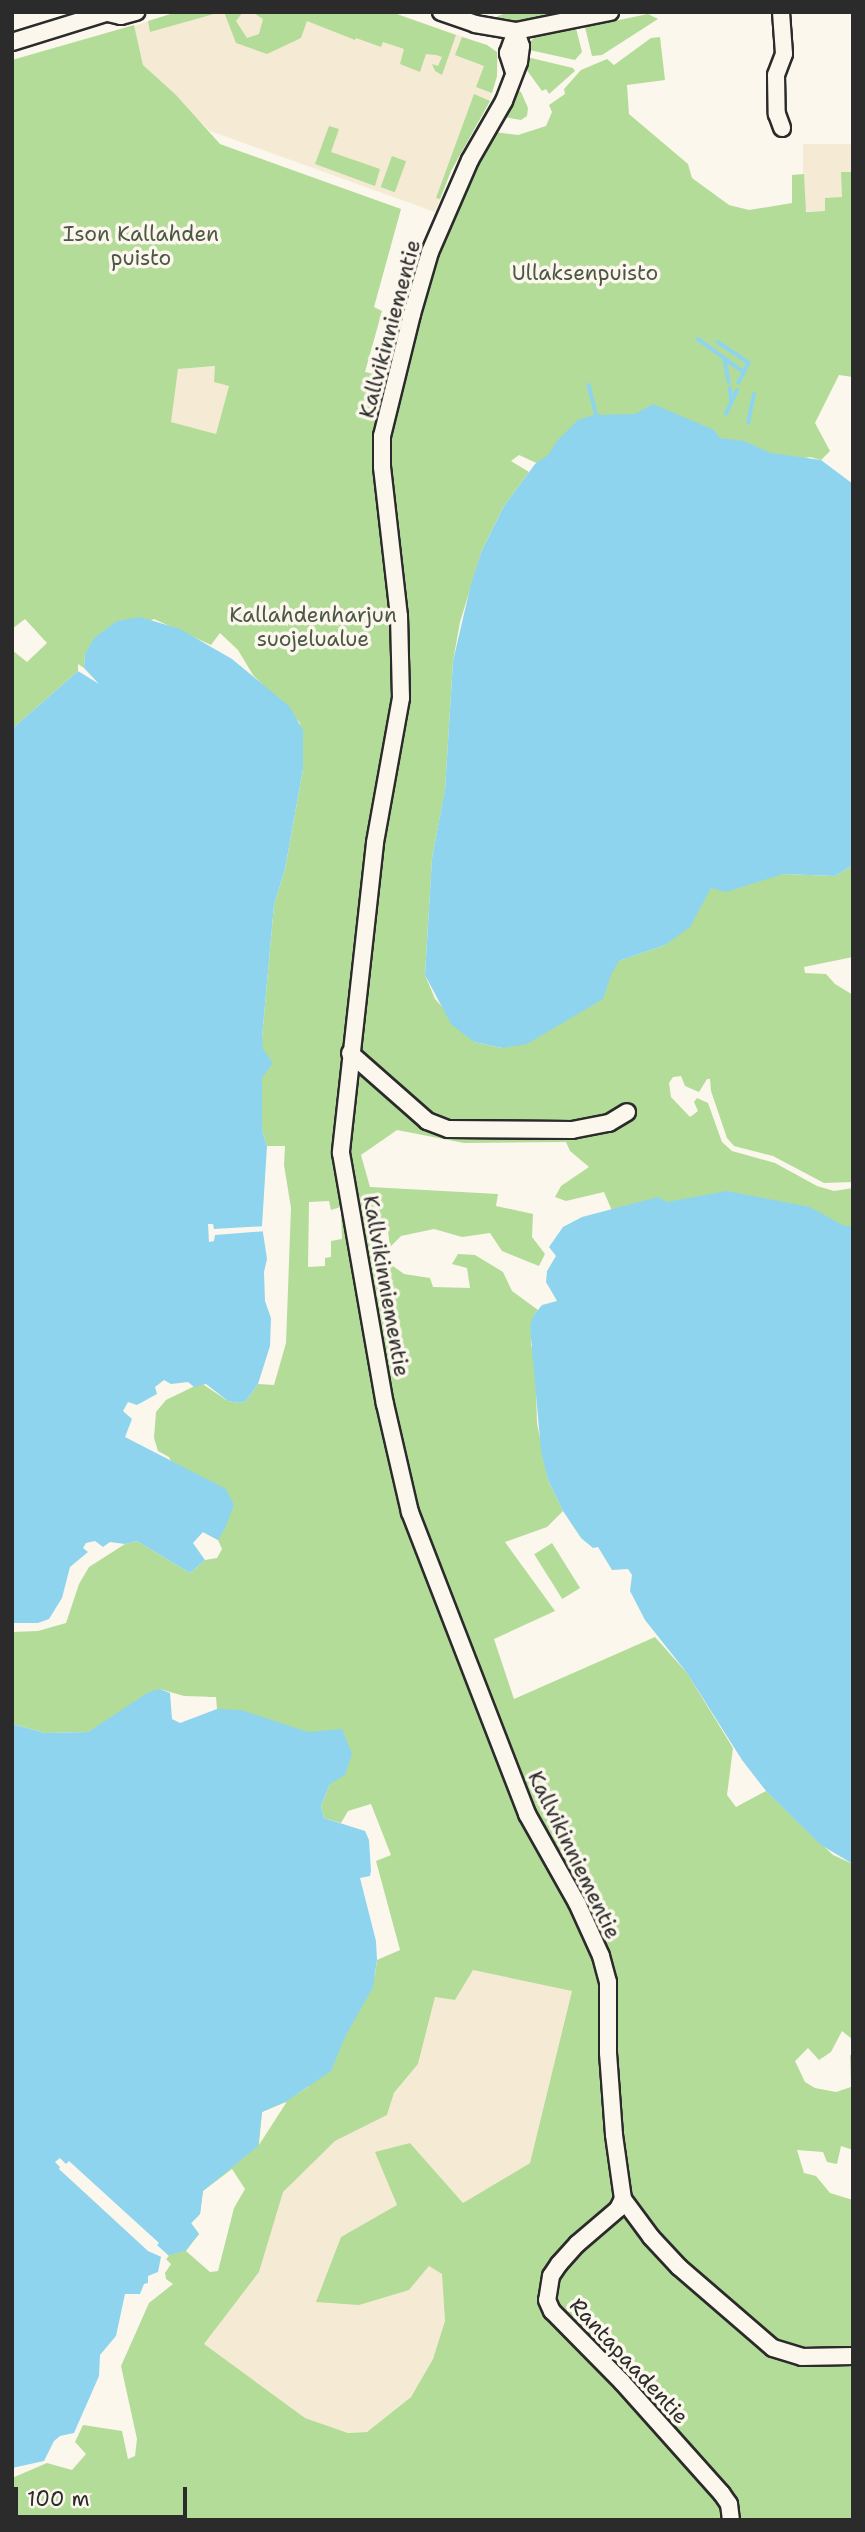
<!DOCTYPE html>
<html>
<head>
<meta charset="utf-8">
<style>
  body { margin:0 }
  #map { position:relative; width:865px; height:2532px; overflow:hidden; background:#fbf7ec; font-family:"Shantell Sans",sans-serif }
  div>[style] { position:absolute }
  .built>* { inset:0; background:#f5ebd4; transform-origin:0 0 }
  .green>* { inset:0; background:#b3dc98; transform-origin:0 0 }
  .water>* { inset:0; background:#8ed4ef }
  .pier>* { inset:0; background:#fbf7ec }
  .stream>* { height:3.5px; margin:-1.75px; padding:0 1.75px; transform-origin:1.75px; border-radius:1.75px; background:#8ed4ef }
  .roads { filter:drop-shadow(2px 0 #2b2b2b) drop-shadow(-2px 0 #2b2b2b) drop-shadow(0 2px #2b2b2b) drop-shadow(0 -2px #2b2b2b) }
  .minor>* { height:16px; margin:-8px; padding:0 8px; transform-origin:8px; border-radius:8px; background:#fbf7ec }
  span { translate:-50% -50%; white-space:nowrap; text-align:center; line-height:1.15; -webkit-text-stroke:7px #fbf7ec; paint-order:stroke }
  .park-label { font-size:21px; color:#4d5746 }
  .street-label { font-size:21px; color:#2b2b2b }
  .frame { position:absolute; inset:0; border:14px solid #2b2b2b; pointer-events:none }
  .scale { position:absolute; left:14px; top:2487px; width:173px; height:32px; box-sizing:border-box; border:4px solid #2b2b2b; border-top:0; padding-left:9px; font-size:21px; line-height:24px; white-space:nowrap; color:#2b2b2b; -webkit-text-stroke:5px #fbf7ec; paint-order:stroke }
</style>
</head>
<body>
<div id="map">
  <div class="built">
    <div style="clip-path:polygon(177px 12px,391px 12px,487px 45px,498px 55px,497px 76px,490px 101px,451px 171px,435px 212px,210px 131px,143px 65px,134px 26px)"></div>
    <div style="left:853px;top:144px;width:67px;height:50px;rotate:90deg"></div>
    <div style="clip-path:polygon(215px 366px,229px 386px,216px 434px,170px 422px,178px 369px)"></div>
    <div style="clip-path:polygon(473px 1969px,573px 1991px,530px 2163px,463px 2203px,410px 2143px,376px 2152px,397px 2206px,341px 2237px,317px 2301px,409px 2290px,429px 2266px,442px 2273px,445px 2321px,433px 2359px,411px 2397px,367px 2432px,348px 2433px,305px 2418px,203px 2345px,259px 2272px,282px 2192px,335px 2141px,387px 2115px,394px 2094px,418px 2064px,435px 1996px,455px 2000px)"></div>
  </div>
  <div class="green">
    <div style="clip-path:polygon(177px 12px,214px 12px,214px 14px,150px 32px,148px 21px)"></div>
    <div style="clip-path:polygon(224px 12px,243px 12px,236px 21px,247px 38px,259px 34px,263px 19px,252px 12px,391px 12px,456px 35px,442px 75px,435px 71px,432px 64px,438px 66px,442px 57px,436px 55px,426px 54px,420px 72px,400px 64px,404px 49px,383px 42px,381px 47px,356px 38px,355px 40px,307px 21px,301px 38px,267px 54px,236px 43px)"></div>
    <div style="clip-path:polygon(509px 12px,572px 12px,531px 22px,497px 22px,498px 16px)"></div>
    <div style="clip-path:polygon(648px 14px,658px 19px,602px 55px,592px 56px,585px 27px)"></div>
    <div style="clip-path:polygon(evenodd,134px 25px,143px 65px,176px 95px,220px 144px,401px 209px,374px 307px,382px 311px,365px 372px,384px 376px,380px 390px,396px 396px,431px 277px,470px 172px,494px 132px,518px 135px,546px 126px,552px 112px,549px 105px,565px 94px,564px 89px,581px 70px,607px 59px,614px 65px,651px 38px,660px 37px,665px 80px,627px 85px,629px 114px,688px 164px,692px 178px,729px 205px,749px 210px,792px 203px,792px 175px,804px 174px,806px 212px,825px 211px,825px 198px,842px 197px,841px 172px,853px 172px,853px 377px,839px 375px,815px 423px,830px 451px,821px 460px,810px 457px,794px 460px,720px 438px,594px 415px,543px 466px,519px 455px,511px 461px,529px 472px,504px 506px,482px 550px,460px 622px,453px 661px,445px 791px,432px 858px,425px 975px,435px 999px,474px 1042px,502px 1048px,619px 961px,665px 945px,711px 888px,783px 874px,835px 876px,853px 865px,853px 957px,804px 967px,805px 973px,826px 974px,835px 984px,853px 995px,853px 1182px,824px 1183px,773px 1156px,734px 1146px,727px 1138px,711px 1091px,710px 1079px,707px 1079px,699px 1092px,685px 1086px,681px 1076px,673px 1077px,669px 1083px,671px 1097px,690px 1117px,698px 1111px,694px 1102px,697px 1098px,708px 1103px,722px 1142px,732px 1151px,775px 1163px,817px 1186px,834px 1191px,853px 1188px,853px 1233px,613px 1213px,604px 1192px,566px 1201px,555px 1197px,561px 1186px,589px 1167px,570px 1151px,566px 1142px,464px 1143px,397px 1130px,361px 1155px,370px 1187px,498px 1194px,496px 1206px,533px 1214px,532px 1237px,545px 1254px,539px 1266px,502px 1251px,490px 1233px,462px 1237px,434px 1229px,401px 1236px,390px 1247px,388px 1231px,370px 1234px,378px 1264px,393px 1266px,404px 1274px,430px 1278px,433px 1287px,470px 1288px,467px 1268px,452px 1264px,458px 1254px,475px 1255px,503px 1272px,512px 1291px,538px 1310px,533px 1316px,531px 1345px,535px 1356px,537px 1423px,548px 1480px,563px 1511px,547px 1527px,505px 1542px,555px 1611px,494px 1639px,514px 1699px,655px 1637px,687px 1673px,733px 1748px,727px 1795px,736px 1807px,766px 1791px,833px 1855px,853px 1864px,853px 2040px,842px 2031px,831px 2052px,819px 2060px,808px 2048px,795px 2061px,805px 2082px,815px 2088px,836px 2092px,851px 2087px,850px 2055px,853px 2055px,853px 2150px,841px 2146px,837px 2164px,827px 2162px,823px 2152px,797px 2150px,804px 2173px,816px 2176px,830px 2193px,853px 2200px,853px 2520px,12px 2520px,12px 2478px,47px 2463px,72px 2470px,86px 2454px,75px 2442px,83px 2425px,122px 2431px,128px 2459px,135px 2456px,137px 2439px,121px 2366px,149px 2303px,173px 2284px,166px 2279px,165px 2273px,171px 2264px,166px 2259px,205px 2135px,286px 2101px,308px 2087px,375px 1975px,377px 1960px,400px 1950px,376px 1861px,391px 1855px,371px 1804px,348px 1811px,341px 1823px,324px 1818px,321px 1806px,330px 1784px,217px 1709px,216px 1697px,184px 1696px,160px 1689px,88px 1732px,45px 1733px,12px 1724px,12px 1632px,38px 1631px,66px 1623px,79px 1584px,89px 1567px,125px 1544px,137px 1541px,190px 1573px,205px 1560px,217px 1558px,222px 1549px,218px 1540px,203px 1532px,169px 1457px,158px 1451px,154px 1438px,156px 1412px,166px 1400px,201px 1383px,228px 1401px,239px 1403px,246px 1401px,258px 1384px,274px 1385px,286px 1343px,291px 1208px,284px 1165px,285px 1146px,267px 1146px,262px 1130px,262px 1038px,274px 905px,285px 869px,303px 769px,300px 723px,253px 675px,238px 650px,220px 633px,211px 645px,154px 619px,85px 654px,84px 668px,78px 664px,78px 671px,12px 729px,12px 650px,27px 662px,47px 643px,25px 619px,12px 629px,12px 60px,134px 25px,215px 366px,214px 382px,229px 386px,216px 434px,171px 422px,178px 369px,215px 366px,134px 25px,329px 1201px,331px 1210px,347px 1205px,349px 1213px,341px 1215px,342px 1239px,331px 1241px,331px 1257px,325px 1258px,325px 1266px,308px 1267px,309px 1202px,329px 1201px,134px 25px,473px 1970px,572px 1991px,530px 2163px,463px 2203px,410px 2143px,375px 2152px,397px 2205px,341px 2237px,316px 2302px,359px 2305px,409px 2290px,429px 2266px,442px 2274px,445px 2321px,433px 2359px,411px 2397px,367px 2432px,348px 2433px,305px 2418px,204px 2344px,259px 2272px,283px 2192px,335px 2141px,387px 2115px,394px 2093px,418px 2064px,435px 1997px,455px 2000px,473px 1970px,134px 25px,286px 2102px,286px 2103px,259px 2145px,262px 2112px,286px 2102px,134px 25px,232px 2169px,245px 2189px,234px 2208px,218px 2271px,210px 2272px,186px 2251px,199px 2234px,191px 2223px,200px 2214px,203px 2191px,232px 2169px)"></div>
    <div style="clip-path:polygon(576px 28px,582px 52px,575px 60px,525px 49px,535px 36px)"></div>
    <div style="clip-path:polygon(462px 37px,487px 45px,497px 52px,497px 76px,492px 93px,476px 87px,484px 66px,455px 55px)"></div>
    <div style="clip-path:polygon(531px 58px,573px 68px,575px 71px,549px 94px,546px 89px,542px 91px,526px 69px,526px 59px)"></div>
    <div style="clip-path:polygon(516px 90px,521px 92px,528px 108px,527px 116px,521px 120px,504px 117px)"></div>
    <div style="clip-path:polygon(474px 94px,490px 101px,451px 171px,440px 199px,436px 198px)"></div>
    <div style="clip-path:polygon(329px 126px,339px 129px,331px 152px,380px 169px,375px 186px,315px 164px)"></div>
    <div style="left:392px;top:156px;width:15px;height:33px;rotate:20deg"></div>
    <div style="left:552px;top:1543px;width:53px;height:21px;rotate:58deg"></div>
  </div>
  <div class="water">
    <div style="clip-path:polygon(653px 404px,714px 430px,720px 438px,744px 441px,771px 453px,821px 460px,853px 484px,853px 865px,835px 876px,783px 874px,726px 892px,711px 888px,690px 927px,665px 945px,619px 961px,611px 975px,603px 999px,527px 1044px,502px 1048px,474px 1042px,451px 1024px,425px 975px,432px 858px,445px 790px,453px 661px,471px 584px,482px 550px,504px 506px,535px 464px,548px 455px,557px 441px,578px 420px,594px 415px,635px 414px)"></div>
    <div style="clip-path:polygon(140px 617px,180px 629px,232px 659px,289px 706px,303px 730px,303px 769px,285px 869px,274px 905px,262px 1038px,263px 1049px,273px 1063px,262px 1078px,262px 1130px,267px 1146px,262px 1226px,267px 1259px,264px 1272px,265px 1301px,271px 1318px,270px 1346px,258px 1384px,246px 1401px,239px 1403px,228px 1401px,206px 1384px,194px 1387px,188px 1382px,171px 1384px,164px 1380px,155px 1387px,157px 1394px,137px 1405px,128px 1402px,123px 1411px,132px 1419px,125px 1437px,226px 1489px,234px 1505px,226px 1526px,218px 1540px,203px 1532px,193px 1543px,205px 1560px,190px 1573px,137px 1541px,125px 1544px,110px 1542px,103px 1547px,95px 1541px,86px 1543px,83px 1548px,88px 1552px,70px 1567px,62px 1598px,49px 1619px,38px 1623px,12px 1623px,12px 729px,78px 671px,99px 684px,84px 668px,85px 654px,94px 638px,117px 621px)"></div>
    <div style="clip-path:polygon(727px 1191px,810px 1207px,844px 1226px,853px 1226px,853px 1864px,821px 1845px,766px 1791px,742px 1760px,687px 1673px,645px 1620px,630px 1591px,632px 1575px,628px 1569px,612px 1570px,598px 1547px,593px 1548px,581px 1538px,563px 1511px,548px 1480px,541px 1451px,530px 1326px,533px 1316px,542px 1305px,557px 1301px,546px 1282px,547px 1271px,556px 1256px,549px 1247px,563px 1227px,582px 1217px,658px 1197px,667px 1202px)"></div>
    <div style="clip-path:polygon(160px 1689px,170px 1693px,172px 1719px,180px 1723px,217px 1709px,241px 1710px,308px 1732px,342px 1729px,352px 1754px,345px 1775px,330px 1784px,321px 1806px,324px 1818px,365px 1831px,369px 1840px,371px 1871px,370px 1876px,360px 1878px,376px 1941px,377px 1960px,373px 1987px,345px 2037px,331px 2071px,287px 2101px,262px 2112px,258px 2146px,203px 2191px,200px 2214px,191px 2223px,199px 2234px,185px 2251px,161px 2257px,158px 2272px,148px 2276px,148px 2283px,144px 2284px,140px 2294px,125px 2294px,116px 2336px,100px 2355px,99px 2376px,74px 2433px,60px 2436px,54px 2441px,44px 2461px,12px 2468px,12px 1724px,45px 1733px,88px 1732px,149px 1692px)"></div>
  </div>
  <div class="pier">
    <div style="clip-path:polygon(208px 1224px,213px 1224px,214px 1229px,266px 1226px,266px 1231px,215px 1235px,214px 1241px,209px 1242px)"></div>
    <div style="clip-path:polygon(60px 2158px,66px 2164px,69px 2161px,159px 2243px,157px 2245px,169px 2256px,166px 2259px,148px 2251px,59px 2169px,60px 2167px,55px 2162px)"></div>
  </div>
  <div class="stream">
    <div style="left:698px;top:339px;width:57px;rotate:35.7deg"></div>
    <div style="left:718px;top:342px;width:37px;rotate:34deg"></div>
    <div style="left:749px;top:363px;width:22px;rotate:117deg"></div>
    <div style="left:725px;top:359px;width:23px;rotate:80deg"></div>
    <div style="left:589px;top:385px;width:32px;rotate:76deg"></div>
    <div style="left:730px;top:388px;width:12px;rotate:81deg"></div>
    <div style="left:726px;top:414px;width:26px;rotate:-65deg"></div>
    <div style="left:748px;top:423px;width:29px;rotate:-78deg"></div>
  </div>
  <div class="roads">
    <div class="minor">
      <div style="left:441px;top:12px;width:36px;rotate:19deg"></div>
      <div style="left:475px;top:24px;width:42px;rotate:9.7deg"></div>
      <div style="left:516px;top:31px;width:96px;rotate:-11.4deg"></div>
      <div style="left:781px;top:12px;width:42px;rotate:85.9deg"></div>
      <div style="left:784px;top:54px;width:22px;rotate:111deg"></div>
      <div style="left:776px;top:75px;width:39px;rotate:89deg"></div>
      <div style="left:777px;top:114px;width:15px;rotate:70deg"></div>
      <div style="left:108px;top:13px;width:13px;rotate:13deg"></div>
      <div style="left:121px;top:16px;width:16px;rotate:-15deg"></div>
      <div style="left:516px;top:31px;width:16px;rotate:72deg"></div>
      <div style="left:521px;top:46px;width:16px;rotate:97deg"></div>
      <div style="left:519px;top:62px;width:42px;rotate:111deg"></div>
      <div style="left:504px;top:101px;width:68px;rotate:120deg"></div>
      <div style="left:470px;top:160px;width:100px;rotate:113.5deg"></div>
      <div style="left:430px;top:252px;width:65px;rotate:106.2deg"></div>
      <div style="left:412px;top:314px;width:126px;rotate:103.8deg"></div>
      <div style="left:382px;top:436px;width:31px;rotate:90deg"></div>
      <div style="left:382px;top:467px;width:150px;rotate:83.5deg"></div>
      <div style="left:399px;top:616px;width:82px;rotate:88.6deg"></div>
      <div style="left:401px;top:698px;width:147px;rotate:100.2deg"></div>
      <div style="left:375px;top:843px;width:312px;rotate:96.3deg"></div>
      <div style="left:341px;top:1153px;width:255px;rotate:80.1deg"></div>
      <div style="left:385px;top:1404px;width:111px;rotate:77deg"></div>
      <div style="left:410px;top:1512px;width:324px;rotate:68.8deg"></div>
      <div style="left:527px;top:1814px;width:102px;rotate:60.7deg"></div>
      <div style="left:577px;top:1903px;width:58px;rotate:65.6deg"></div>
      <div style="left:601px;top:1956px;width:27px;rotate:75deg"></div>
      <div style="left:608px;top:1982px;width:71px;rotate:90deg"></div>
      <div style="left:608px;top:2053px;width:82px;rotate:85.8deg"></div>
      <div style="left:614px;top:2135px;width:65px;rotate:82deg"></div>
      <div style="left:623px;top:2199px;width:47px;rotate:53.6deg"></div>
      <div style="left:651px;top:2237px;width:41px;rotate:47deg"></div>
      <div style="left:679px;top:2267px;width:124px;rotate:40.8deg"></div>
      <div style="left:773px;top:2348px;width:30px;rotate:17deg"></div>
      <div style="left:802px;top:2357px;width:51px;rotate:-1.1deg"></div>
      <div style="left:12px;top:42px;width:102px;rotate:-17.2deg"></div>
      <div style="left:514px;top:72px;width:20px;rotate:-108deg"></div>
      <div style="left:508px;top:53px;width:23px;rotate:-70deg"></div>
      <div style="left:350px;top:1053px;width:103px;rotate:41.4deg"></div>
      <div style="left:427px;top:1121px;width:22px;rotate:21deg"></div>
      <div style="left:448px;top:1129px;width:124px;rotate:0.5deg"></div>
      <div style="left:572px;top:1130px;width:38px;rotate:-11deg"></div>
      <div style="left:609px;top:1123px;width:21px;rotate:-31deg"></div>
      <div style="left:623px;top:2199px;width:11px;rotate:117deg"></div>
      <div style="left:618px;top:2209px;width:54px;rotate:139.5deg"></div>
      <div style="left:577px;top:2244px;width:27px;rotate:132deg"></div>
      <div style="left:559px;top:2264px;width:14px;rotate:124deg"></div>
      <div style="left:551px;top:2276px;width:24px;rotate:99deg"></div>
      <div style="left:547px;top:2300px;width:12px;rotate:66deg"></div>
      <div style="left:552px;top:2311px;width:100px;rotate:45.4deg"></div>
      <div style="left:622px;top:2382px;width:150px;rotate:48.2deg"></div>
      <div style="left:722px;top:2494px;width:12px;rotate:55deg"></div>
      <div style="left:729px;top:2504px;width:16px;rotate:83deg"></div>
    </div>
  </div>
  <div class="park-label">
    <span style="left:141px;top:246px">Ison Kallahden<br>puisto</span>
    <span style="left:585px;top:273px">Ullaksenpuisto</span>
    <span style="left:313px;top:627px">Kallahdenharjun<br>suojelualue</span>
  </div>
  <div class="street-label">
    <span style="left:390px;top:329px;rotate:-75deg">Kallvikinniementie</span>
    <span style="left:386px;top:1286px;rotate:80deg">Kallvikinniementie</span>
    <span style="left:574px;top:1855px;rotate:64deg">Kallvikinniementie</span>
    <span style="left:629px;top:2361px;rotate:47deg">Rantapaadentie</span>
  </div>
  <div class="frame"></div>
  <div class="scale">100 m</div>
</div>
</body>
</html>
